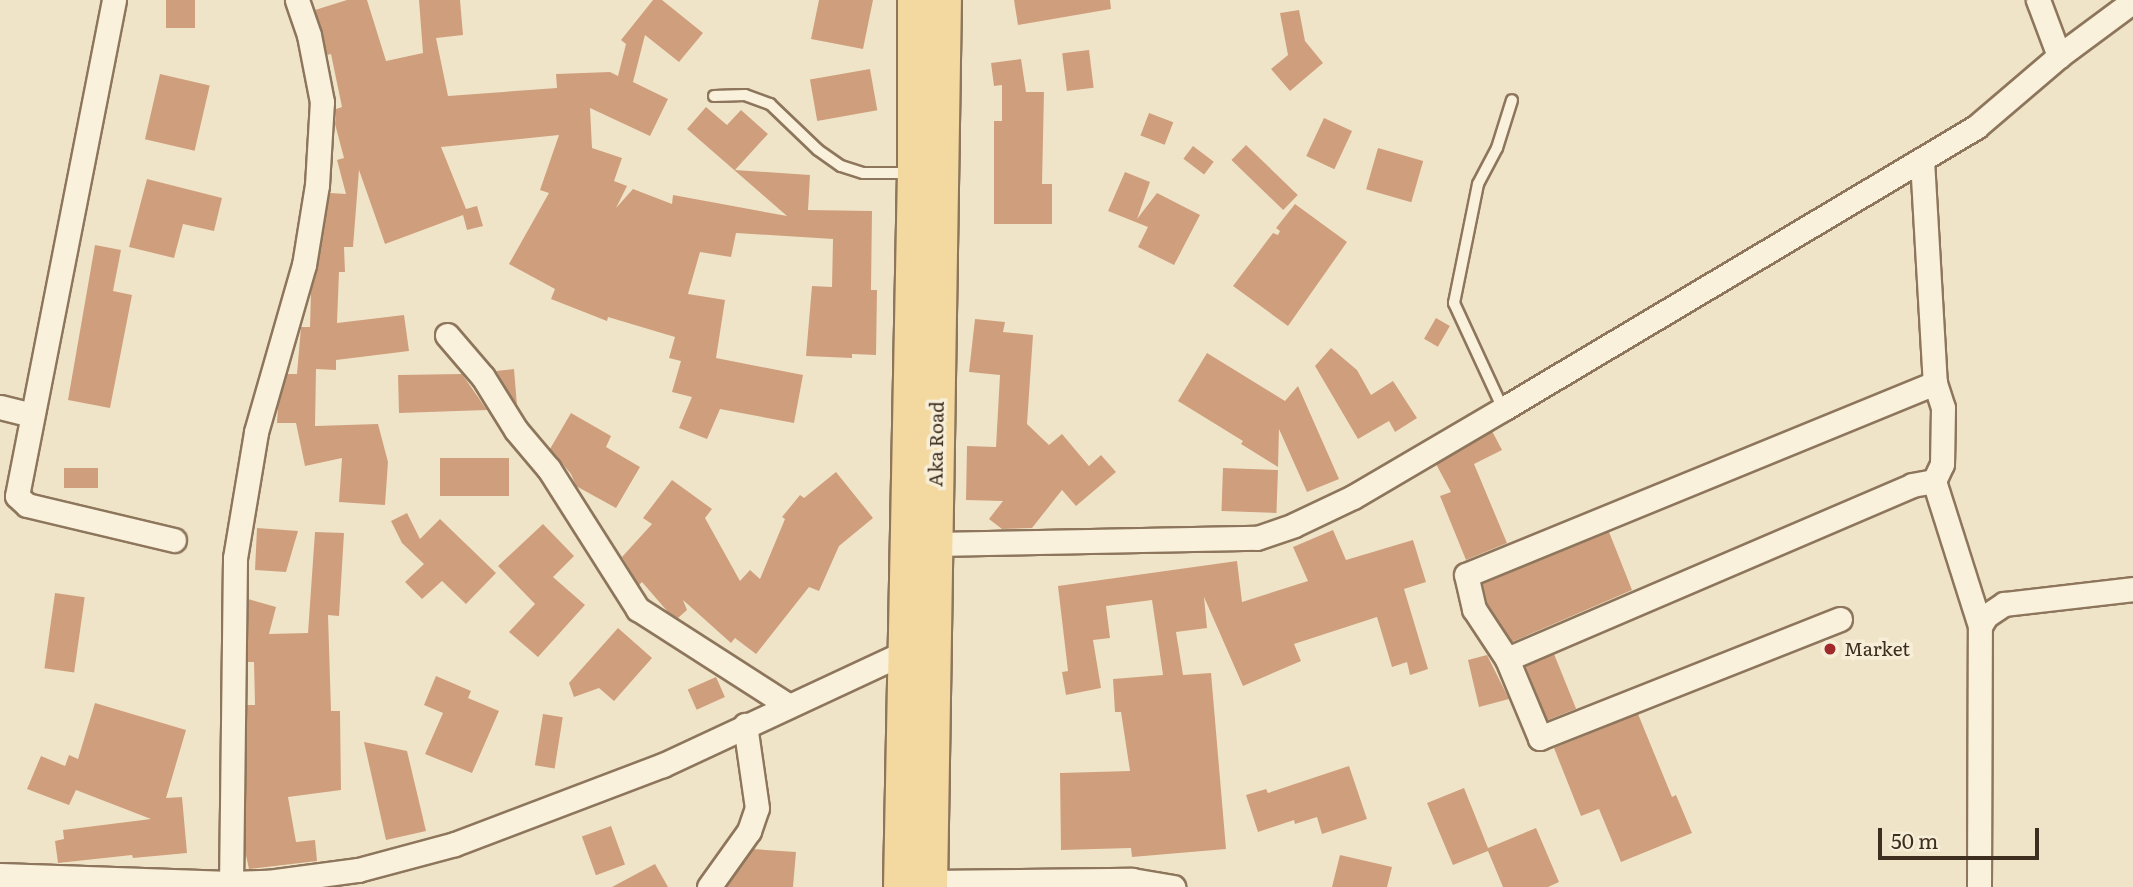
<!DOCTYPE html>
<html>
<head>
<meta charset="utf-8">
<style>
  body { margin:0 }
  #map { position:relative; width:2133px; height:887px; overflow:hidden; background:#f0e4c8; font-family:Literata,serif }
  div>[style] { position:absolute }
  .building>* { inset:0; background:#cf9f7d; transform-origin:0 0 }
  .roads { filter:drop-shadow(2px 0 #8d765c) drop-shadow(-2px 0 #8d765c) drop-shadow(0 2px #8d765c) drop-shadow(0 -2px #8d765c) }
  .lane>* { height:10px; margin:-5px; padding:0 5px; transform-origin:5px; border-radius:5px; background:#faf1dc }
  .street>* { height:23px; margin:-11.5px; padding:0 11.5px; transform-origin:11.5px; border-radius:11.5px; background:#faf1dc }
  .primary>* { height:35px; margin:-17.5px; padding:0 17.5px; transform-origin:17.5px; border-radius:17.5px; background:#f3d9a0 }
  .dots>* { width:19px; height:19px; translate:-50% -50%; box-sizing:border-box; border:4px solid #f7eed8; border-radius:50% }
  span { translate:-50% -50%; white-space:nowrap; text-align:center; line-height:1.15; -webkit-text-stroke:7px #f7eed8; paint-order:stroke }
  .street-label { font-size:19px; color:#3d2e20 }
  .poi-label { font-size:19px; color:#3d2e20 }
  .left { translate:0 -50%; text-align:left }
  .scale { position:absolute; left:1878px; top:828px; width:161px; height:32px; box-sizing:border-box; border:4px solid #3d2e20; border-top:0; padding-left:9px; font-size:21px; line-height:24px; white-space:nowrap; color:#3d2e20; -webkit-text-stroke:5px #f7eed8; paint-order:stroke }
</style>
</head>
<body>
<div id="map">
  <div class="building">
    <div style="left:166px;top:0;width:29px;height:28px"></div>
    <div style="clip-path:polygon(347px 0,367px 0,386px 61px,423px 53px,419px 0,460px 0,463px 35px,436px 38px,448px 96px,557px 88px,556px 74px,610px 72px,618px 76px,626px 44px,621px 40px,653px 0,662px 0,703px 33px,679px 62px,645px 35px,633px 82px,668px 99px,650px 136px,590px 108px,592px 148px,622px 158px,614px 181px,627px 186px,616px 208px,633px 189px,672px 204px,673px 195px,787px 216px,687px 129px,706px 107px,727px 125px,741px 110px,768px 134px,735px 170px,810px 175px,808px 210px,872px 211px,871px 290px,877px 290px,876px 355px,852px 354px,852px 358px,806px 356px,812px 286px,832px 287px,833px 239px,736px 233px,731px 257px,700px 252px,688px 294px,725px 300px,716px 358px,803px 375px,794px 423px,720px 409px,707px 439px,679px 428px,692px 397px,672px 392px,681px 361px,669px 358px,675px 337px,608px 317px,607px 321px,551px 299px,555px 289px,509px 264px,549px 193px,540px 190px,559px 135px,441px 147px,466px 209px,477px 206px,483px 226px,467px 230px,463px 215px,385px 244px,359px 170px,353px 247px,344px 247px,345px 272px,339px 272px,337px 323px,404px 315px,409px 351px,336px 360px,336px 370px,316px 369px,315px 426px,378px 424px,388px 462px,385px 505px,339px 502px,342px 458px,305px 466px,296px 423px,277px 423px,278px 407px,287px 374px,297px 374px,301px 327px,310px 327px,311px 292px,330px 193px,346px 194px,337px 160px,344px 158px,335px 124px,336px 109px,342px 107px,331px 54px,327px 55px,315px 10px)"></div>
    <div style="clip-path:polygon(819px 0,873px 0,863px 49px,811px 39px)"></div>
    <div style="clip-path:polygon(1014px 0,1110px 0,1111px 9px,1018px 25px)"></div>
    <div style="clip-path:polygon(1299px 10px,1305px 41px,1323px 63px,1290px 91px,1271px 69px,1288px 55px,1280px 13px)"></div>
    <div style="left:1089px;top:50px;width:38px;height:27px;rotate:83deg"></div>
    <div style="clip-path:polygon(1021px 59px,1026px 92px,1044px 92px,1042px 184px,1052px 184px,1052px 224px,994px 224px,994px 121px,1002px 121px,1002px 85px,994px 86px,991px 63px)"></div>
    <div style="left:870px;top:69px;width:42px;height:61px;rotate:80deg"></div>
    <div style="left:160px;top:74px;width:51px;height:67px;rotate:13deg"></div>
    <div style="left:1149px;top:113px;width:26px;height:24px;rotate:21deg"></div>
    <div style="left:1324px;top:118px;width:31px;height:42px;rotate:25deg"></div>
    <div style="left:1246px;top:145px;width:72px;height:21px;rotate:44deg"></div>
    <div style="left:1193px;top:146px;width:26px;height:16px;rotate:37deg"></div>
    <div style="left:1378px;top:148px;width:47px;height:43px;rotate:16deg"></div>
    <div style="clip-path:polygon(1125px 172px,1150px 182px,1137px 219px,1157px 193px,1200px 215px,1174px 265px,1138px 247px,1148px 227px,1108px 211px)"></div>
    <div style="clip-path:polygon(147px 179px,222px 198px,214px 231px,183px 224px,174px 258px,129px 247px)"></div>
    <div style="clip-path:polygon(1295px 204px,1347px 242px,1288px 326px,1233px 286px,1273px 233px,1278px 235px,1280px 231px,1276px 228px)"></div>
    <div style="clip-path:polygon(95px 245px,121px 250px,113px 291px,132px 295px,110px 408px,68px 400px)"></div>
    <div style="left:1436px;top:318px;width:16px;height:24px;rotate:30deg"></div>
    <div style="clip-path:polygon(975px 319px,1005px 322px,1003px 332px,1033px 335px,1027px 424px,1049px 445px,1062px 434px,1089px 466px,1101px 455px,1116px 472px,1076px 506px,1062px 490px,1032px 528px,1002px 529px,989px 519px,1003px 501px,966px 500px,967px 446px,996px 447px,1000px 375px,969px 372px)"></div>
    <div style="clip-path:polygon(1331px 348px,1357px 370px,1371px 395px,1393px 381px,1417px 418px,1395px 432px,1389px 421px,1358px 439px,1315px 366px)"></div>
    <div style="clip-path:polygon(1207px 353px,1285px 401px,1298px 386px,1339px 479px,1307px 492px,1279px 429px,1278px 467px,1241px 444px,1243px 441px,1178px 401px)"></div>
    <div style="clip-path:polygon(514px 369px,517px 406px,496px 371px)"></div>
    <div style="clip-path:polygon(462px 374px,487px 410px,399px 413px,398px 375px)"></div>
    <div style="clip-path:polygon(571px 413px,611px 436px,606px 447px,640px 467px,616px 508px,576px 486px,571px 474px,550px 449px)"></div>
    <div style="clip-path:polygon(1492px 431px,1502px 450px,1474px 464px,1507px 543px,1466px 560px,1440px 496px,1451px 492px,1436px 464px)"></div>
    <div style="left:509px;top:458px;width:38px;height:69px;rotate:90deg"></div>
    <div style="left:98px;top:468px;width:20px;height:34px;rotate:90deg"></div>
    <div style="left:1223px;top:468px;width:55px;height:43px;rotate:2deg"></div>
    <div style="clip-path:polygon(836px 472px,873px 518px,839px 546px,819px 591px,809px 587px,756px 654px,735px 638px,731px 643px,683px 600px,687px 610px,678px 618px,668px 612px,642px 582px,639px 585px,622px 557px,652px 524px,643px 518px,672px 480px,712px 509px,705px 518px,740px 581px,750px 570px,760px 579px,785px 519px,782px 517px,800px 495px,804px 498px)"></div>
    <div style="clip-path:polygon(407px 513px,420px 539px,440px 519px,496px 573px,466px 604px,442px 581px,422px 599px,405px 582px,424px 564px,402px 543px,391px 521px)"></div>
    <div style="clip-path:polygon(543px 524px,574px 556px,553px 577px,585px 605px,538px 657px,509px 632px,535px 604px,498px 566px)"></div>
    <div style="clip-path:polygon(257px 528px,298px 531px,286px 572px,255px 570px)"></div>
    <div style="clip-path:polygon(1333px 530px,1346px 560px,1413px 540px,1426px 582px,1404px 589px,1428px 669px,1410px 675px,1407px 662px,1392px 667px,1377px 617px,1294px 644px,1301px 661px,1243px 686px,1204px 597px,1207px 628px,1176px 632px,1183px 675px,1211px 673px,1226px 849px,1132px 857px,1131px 848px,1061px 850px,1060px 773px,1130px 771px,1121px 712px,1115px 712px,1113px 679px,1163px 675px,1152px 600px,1106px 606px,1110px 638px,1093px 640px,1101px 688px,1066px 695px,1062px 672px,1068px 671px,1058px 586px,1237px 561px,1242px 602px,1308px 581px,1293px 547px)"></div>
    <div style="clip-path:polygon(315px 532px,344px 533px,339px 616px,328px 615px,331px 711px,340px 711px,341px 790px,288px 797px,296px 842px,315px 840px,317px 861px,249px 869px,245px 851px,247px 705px,255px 705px,254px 662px,248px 662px,248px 599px,276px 607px,269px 634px,308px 633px)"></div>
    <div style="clip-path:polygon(1609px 532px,1632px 590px,1512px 642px,1487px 603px,1482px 583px)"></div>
    <div style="left:55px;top:593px;width:30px;height:76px;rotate:8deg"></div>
    <div style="clip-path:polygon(618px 628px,652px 658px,614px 701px,599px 688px,574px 697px,569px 683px)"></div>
    <div style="left:1554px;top:654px;width:59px;height:31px;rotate:68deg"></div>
    <div style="clip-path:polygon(1487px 655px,1509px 699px,1479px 707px,1468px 660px)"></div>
    <div style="clip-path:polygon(436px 676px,471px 691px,468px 698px,499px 711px,472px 773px,425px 754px,443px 713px,424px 705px)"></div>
    <div style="left:716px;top:677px;width:22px;height:31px;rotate:66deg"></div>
    <div style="clip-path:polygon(95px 703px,186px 730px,166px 798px,182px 797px,187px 853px,133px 858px,132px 855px,58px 863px,55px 841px,64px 839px,63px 830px,151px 819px,76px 790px,69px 805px,27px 789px,41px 756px,65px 766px,69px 755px,78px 759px)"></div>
    <div style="left:543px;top:714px;width:20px;height:52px;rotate:9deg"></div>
    <div style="clip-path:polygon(1638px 714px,1672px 797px,1676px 795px,1692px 833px,1621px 862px,1599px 809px,1581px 816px,1554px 748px)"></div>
    <div style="clip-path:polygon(364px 742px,407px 751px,426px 831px,386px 840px)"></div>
    <div style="clip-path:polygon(1349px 766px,1367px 819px,1322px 834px,1317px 817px,1295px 824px,1294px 820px,1258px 832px,1246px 795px,1266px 789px,1268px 793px)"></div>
    <div style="clip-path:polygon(1464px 788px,1488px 848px,1536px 828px,1559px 882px,1548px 887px,1503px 887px,1488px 851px,1453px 865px,1427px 803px)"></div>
    <div style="left:611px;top:826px;width:41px;height:31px;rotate:70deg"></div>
    <div style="clip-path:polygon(753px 849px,796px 852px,793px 887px,726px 887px)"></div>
    <div style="clip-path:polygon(1340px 855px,1392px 867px,1387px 887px,1332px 887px)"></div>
    <div style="clip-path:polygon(655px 864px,668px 887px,612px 887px)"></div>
  </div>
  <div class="roads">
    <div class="lane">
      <div style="left:714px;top:96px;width:31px;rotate:-2deg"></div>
      <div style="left:745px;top:95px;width:27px;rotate:20deg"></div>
      <div style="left:770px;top:104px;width:66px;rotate:43.8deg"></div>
      <div style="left:818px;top:150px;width:28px;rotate:35deg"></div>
      <div style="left:841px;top:166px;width:23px;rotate:18deg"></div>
      <div style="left:863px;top:173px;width:46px"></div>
      <div style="left:1503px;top:409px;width:117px;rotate:-114.8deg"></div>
      <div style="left:1454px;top:303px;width:121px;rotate:-78.6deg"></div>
      <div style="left:1478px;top:184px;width:41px;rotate:-62.2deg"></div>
      <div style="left:1497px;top:148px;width:50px;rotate:-72.6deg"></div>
    </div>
    <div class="street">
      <div style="left:114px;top:0;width:505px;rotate:101.07deg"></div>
      <div style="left:17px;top:496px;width:13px;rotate:42deg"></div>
      <div style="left:27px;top:505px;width:151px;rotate:13.4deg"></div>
      <div style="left:2038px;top:0;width:60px;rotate:69.4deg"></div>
      <div style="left:1922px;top:160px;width:223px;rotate:86.7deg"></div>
      <div style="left:1935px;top:383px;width:26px;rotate:72deg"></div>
      <div style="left:1943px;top:408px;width:56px;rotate:91deg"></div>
      <div style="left:1942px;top:464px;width:19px;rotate:115deg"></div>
      <div style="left:1934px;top:481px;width:152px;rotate:72.4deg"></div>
      <div style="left:447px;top:335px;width:55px;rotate:49.4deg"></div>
      <div style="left:483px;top:377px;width:62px;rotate:58.1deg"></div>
      <div style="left:516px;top:430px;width:51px;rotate:49.8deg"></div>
      <div style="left:549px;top:469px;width:166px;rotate:57.6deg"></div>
      <div style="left:638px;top:609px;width:179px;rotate:32.7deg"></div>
      <div style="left:0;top:407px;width:32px;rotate:14deg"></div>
      <div style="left:935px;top:544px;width:322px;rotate:-1.1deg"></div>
      <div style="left:1257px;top:538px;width:39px;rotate:-19deg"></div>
      <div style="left:1294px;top:525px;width:65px;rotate:-25.4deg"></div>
      <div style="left:1353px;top:497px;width:174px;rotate:-30.4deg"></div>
      <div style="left:1503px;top:409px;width:551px;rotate:-30.8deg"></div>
      <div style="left:1976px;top:127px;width:109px;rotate:-40.5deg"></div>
      <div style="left:2059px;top:56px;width:92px;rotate:-36.6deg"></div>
      <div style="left:1840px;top:619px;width:323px;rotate:158.4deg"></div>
      <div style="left:1540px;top:738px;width:86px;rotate:-112.7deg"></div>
      <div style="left:1507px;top:659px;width:60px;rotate:-123.4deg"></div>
      <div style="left:1474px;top:609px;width:35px;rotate:-103deg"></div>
      <div style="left:1466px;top:575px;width:507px;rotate:-22.26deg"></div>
      <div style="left:1507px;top:659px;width:441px;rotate:-23.2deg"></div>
      <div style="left:1912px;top:485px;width:22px;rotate:-10deg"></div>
      <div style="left:0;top:875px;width:230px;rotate:2deg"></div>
      <div style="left:230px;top:883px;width:38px;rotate:-2deg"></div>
      <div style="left:268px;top:882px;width:91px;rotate:-7.6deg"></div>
      <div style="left:358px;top:870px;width:100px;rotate:-15deg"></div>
      <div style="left:455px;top:844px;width:222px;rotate:-20.8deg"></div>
      <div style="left:663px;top:765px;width:267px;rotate:-25deg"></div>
      <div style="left:929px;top:882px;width:203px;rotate:-0.6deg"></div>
      <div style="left:1132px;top:880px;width:42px;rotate:9.7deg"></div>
      <div style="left:231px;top:887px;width:329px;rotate:-89.3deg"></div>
      <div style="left:235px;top:558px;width:128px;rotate:-80.5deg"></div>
      <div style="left:256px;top:432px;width:174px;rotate:-74deg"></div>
      <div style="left:304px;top:265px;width:81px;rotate:-80.8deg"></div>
      <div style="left:317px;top:185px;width:83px;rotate:-86.6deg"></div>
      <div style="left:322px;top:102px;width:68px;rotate:-101deg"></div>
      <div style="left:309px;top:35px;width:37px;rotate:-109deg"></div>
      <div style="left:709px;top:887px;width:69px;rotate:-54.5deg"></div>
      <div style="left:749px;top:831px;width:24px;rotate:-71deg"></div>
      <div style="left:757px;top:808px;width:84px;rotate:-98.2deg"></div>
      <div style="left:1979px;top:887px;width:261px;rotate:-89.8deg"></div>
      <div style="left:1980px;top:626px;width:12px;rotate:-59deg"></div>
      <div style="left:1986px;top:616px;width:22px;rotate:-34deg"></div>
      <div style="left:2004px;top:604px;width:130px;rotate:-6.6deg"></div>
    </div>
    <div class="primary">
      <div style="left:901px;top:887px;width:714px;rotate:-88.88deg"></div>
      <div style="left:915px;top:173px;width:173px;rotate:-90deg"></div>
      <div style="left:929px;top:887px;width:887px;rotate:-89.1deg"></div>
    </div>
  </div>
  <div class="dots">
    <div style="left:1830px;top:649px;background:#9e2a2b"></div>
  </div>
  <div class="street-label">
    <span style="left:936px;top:444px;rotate:-89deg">Aka Road</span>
  </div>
  <div class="poi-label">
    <span class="left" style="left:1844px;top:649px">Market</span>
  </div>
  <div class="scale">50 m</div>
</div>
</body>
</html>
